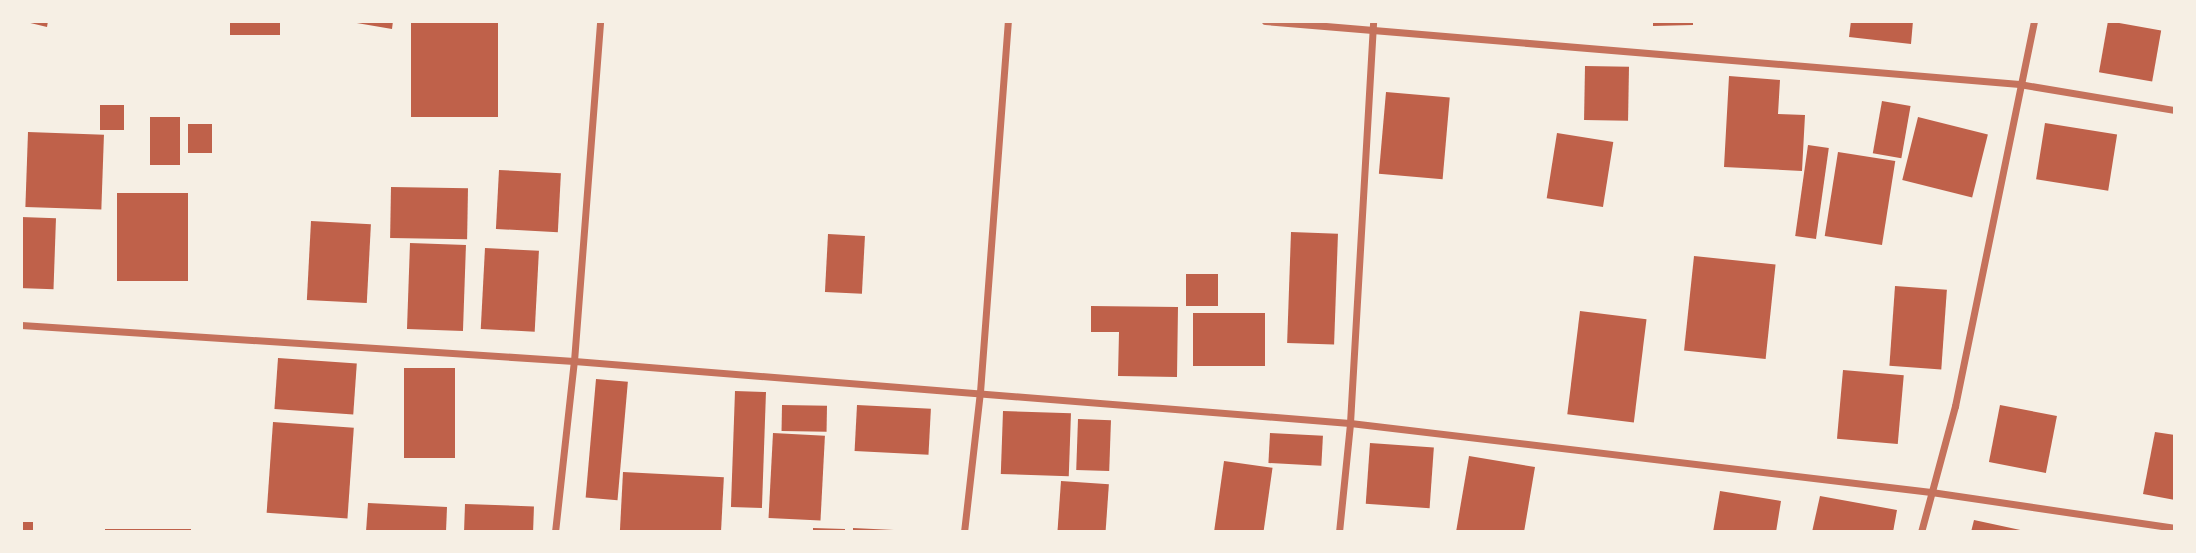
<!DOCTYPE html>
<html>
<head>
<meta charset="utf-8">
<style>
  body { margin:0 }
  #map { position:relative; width:2196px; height:553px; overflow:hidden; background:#f6efe4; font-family:Montserrat,sans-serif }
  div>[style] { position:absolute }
  .building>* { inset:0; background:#bf614a; transform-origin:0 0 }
  .minor>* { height:7px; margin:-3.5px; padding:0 3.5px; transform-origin:3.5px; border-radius:3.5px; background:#c5725c }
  span { translate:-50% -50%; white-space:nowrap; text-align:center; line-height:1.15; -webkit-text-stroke:7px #f6efe4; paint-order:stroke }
  .frame { position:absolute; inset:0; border:23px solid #f6efe4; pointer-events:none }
</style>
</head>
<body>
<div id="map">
  <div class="building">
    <div style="clip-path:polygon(22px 21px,48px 21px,47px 27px)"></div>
    <div style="left:230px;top:21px;width:50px;height:14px"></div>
    <div style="clip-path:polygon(345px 21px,393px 21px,392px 29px)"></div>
    <div style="left:411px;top:21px;width:87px;height:96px"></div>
    <div style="clip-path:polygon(1653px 21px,1693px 21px,1693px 25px,1653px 26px)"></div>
    <div style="clip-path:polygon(1851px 21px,1913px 21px,1911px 44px,1849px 37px)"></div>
    <div style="left:2108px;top:21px;width:54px;height:52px;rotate:10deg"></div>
    <div style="left:1585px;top:66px;width:44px;height:54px;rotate:1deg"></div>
    <div style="clip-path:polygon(1729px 76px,1780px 80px,1778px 114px,1805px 115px,1802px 171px,1724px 167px)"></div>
    <div style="left:1386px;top:92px;width:64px;height:82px;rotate:5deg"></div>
    <div style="left:1882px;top:101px;width:29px;height:53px;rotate:10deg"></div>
    <div style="left:100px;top:105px;width:24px;height:25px"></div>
    <div style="left:150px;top:117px;width:30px;height:48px"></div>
    <div style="left:1918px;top:117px;width:72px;height:65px;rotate:14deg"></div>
    <div style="left:2045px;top:123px;width:73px;height:57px;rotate:9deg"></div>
    <div style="left:188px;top:124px;width:24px;height:29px"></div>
    <div style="left:28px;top:132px;width:76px;height:75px;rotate:2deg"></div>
    <div style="left:1557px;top:133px;width:57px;height:66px;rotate:9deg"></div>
    <div style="left:1808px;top:145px;width:21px;height:92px;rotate:8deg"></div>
    <div style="left:1838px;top:152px;width:58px;height:85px;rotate:9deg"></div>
    <div style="left:499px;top:170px;width:62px;height:59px;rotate:3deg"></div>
    <div style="left:391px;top:187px;width:77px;height:51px;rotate:1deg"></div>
    <div style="left:117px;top:193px;width:71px;height:88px"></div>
    <div style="left:21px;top:217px;width:35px;height:71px;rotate:2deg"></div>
    <div style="left:311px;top:221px;width:60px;height:79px;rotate:3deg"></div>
    <div style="left:1291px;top:232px;width:47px;height:111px;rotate:2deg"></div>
    <div style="left:828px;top:234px;width:37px;height:58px;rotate:3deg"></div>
    <div style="left:410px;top:243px;width:56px;height:86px;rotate:2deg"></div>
    <div style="left:485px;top:248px;width:54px;height:81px;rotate:3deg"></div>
    <div style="left:1694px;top:256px;width:82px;height:95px;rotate:6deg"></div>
    <div style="left:1186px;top:274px;width:32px;height:32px"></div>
    <div style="left:1895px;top:286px;width:52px;height:80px;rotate:4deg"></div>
    <div style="clip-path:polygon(1091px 306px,1178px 307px,1177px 377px,1118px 376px,1119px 332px,1091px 332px)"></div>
    <div style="left:1580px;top:311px;width:67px;height:104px;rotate:7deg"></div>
    <div style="left:1193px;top:313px;width:72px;height:53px"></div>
    <div style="left:278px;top:358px;width:79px;height:51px;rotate:4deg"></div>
    <div style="left:404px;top:368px;width:51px;height:90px"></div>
    <div style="left:1843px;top:370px;width:61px;height:69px;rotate:5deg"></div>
    <div style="left:596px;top:379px;width:32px;height:119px;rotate:5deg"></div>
    <div style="left:735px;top:391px;width:31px;height:116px;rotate:2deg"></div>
    <div style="left:782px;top:405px;width:45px;height:26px;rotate:1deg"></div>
    <div style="left:857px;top:405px;width:74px;height:46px;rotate:3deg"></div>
    <div style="left:2000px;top:405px;width:58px;height:58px;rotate:11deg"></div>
    <div style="left:1003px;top:411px;width:68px;height:63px;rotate:2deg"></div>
    <div style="left:1078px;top:419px;width:33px;height:51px;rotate:2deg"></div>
    <div style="left:273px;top:422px;width:81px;height:91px;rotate:4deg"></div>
    <div style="clip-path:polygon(2155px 432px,2175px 435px,2175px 500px,2143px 494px)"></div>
    <div style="left:773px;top:433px;width:52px;height:85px;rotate:3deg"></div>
    <div style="left:1270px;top:433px;width:53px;height:30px;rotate:3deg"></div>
    <div style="left:1370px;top:443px;width:64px;height:61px;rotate:4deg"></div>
    <div style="clip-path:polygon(1469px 456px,1535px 467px,1524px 532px,1456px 532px)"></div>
    <div style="left:1224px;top:461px;width:49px;height:72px;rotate:8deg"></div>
    <div style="left:623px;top:472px;width:101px;height:60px;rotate:3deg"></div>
    <div style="left:1061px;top:481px;width:48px;height:51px;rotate:4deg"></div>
    <div style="clip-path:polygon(1720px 491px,1781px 501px,1776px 532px,1713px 532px)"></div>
    <div style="clip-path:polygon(1820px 496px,1897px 510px,1893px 532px,1812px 532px)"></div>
    <div style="clip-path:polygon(368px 503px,447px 507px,446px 532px,366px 532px)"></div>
    <div style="left:465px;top:504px;width:69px;height:28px;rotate:2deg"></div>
    <div style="clip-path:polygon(1974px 520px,2025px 531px,2025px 532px,1971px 532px)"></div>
    <div style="left:33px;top:522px;width:10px;height:12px;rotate:90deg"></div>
    <div style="clip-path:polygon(813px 528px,845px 529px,845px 532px,813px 532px)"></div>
    <div style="clip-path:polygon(853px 528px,894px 530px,894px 532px,853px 532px)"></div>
    <div style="left:105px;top:529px;width:86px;height:3px"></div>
  </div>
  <div class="minor">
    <div style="left:1265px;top:21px;width:757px;rotate:4.78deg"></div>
    <div style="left:2019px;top:84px;width:158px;rotate:9.5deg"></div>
    <div style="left:21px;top:325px;width:554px;rotate:3.72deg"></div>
    <div style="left:574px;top:361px;width:778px;rotate:4.57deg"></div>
    <div style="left:1350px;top:423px;width:585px;rotate:6.77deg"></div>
    <div style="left:1931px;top:492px;width:247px;rotate:8.4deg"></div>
    <div style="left:555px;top:532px;width:172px;rotate:-83.7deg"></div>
    <div style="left:574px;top:361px;width:341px;rotate:-85.6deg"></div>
    <div style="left:964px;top:532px;width:141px;rotate:-83.5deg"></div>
    <div style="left:980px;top:392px;width:372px;rotate:-85.7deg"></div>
    <div style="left:1339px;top:532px;width:110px;rotate:-84.2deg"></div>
    <div style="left:1350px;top:423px;width:403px;rotate:-86.7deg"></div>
    <div style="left:1921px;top:532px;width:131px;rotate:-74.9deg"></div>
    <div style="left:1955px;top:406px;width:393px;rotate:-78.4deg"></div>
  </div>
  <div class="frame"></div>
</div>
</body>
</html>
